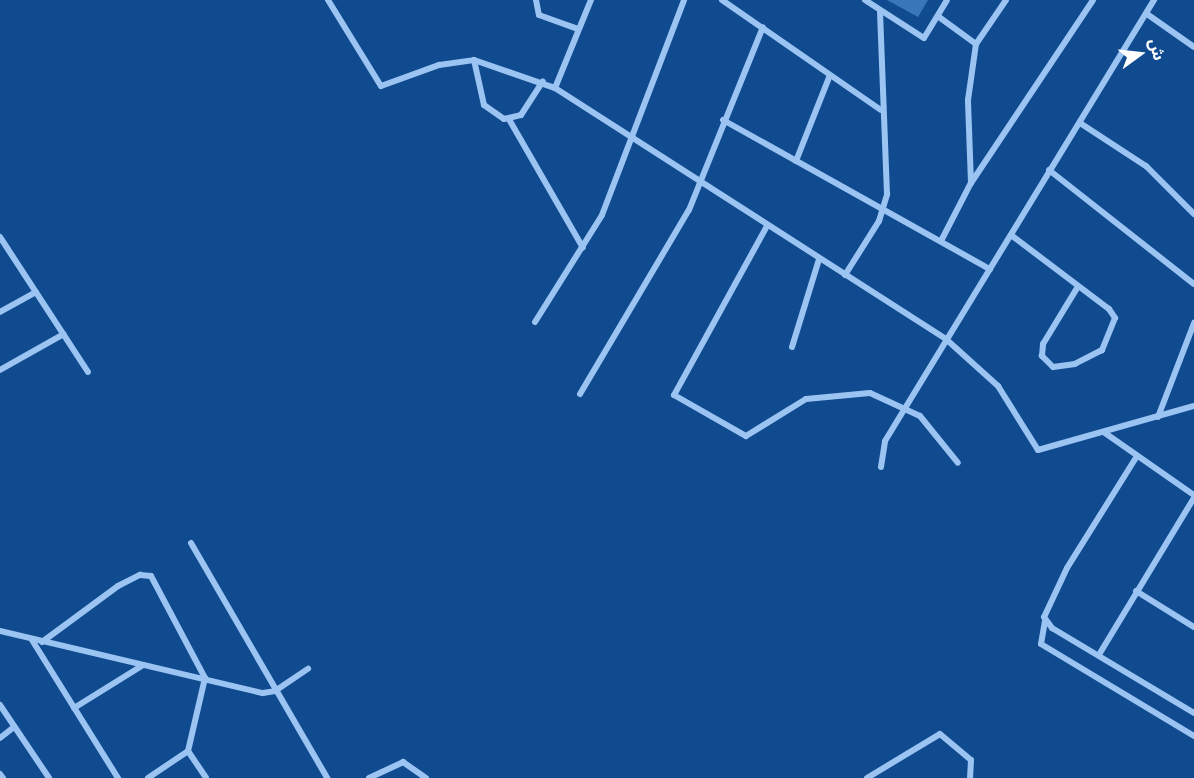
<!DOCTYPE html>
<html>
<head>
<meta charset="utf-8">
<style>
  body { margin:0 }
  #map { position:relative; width:1194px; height:778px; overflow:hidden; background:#104b90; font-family:Mulish,"Noto Sans Arabic",sans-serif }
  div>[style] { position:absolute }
  .building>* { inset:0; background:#3975b9 }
  .minor>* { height:6px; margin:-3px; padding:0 3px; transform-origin:3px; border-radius:3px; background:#9bc4f3 }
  span { translate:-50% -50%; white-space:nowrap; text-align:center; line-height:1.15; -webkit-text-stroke:4.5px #104b90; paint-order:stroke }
  .north { position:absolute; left:1110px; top:24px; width:60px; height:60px; -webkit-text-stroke:4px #104b90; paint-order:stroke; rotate:75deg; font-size:16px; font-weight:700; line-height:24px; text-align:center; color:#fff }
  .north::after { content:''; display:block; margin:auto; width:21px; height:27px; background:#fff; clip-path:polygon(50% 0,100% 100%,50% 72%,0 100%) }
</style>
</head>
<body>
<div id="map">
  <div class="building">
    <div style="clip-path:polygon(887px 0,928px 0,918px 17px)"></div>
  </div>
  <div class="minor">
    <div style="left:328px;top:0;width:101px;rotate:58.4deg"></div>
    <div style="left:381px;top:86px;width:62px;rotate:-19.9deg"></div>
    <div style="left:439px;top:65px;width:35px;rotate:-8deg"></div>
    <div style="left:474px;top:60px;width:86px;rotate:19.1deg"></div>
    <div style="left:555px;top:88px;width:466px;rotate:32.7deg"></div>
    <div style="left:947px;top:340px;width:69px;rotate:42deg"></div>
    <div style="left:998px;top:386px;width:75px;rotate:58deg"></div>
    <div style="left:1038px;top:450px;width:162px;rotate:-15.8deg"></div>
    <div style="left:536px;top:0;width:15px;rotate:79deg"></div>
    <div style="left:539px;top:15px;width:41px;rotate:19.7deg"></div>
    <div style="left:722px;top:0;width:193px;rotate:34.7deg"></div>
    <div style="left:865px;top:0;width:70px;rotate:32.8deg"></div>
    <div style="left:924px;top:38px;width:44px;rotate:-58.8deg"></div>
    <div style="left:1147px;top:14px;width:57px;rotate:35.1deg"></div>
    <div style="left:939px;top:17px;width:46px;rotate:36.1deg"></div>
    <div style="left:474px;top:60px;width:46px;rotate:77.5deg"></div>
    <div style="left:484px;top:105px;width:24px;rotate:35deg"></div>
    <div style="left:504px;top:119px;width:17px;rotate:-13deg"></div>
    <div style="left:521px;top:115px;width:40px;rotate:-57.1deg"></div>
    <div style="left:555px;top:88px;width:95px;rotate:-67.8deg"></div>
    <div style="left:723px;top:120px;width:306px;rotate:29.2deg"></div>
    <div style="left:510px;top:121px;width:146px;rotate:60.1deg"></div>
    <div style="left:1080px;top:123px;width:79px;rotate:33.1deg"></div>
    <div style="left:1146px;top:166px;width:68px;rotate:45deg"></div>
    <div style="left:796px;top:161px;width:92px;rotate:-68.4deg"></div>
    <div style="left:1049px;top:170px;width:184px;rotate:38.2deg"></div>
    <div style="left:971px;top:183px;width:220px;rotate:-56.3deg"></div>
    <div style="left:767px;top:226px;width:193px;rotate:118.8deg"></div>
    <div style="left:674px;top:395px;width:83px;rotate:29.7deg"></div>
    <div style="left:746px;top:436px;width:70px;rotate:-31.7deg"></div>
    <div style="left:806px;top:399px;width:64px;rotate:-5.4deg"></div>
    <div style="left:870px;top:393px;width:55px;rotate:24.7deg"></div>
    <div style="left:920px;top:416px;width:60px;rotate:51deg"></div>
    <div style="left:1011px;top:235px;width:123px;rotate:37.1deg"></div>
    <div style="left:1109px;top:309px;width:11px;rotate:56deg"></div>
    <div style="left:1115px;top:318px;width:35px;rotate:112deg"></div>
    <div style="left:1102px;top:350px;width:30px;rotate:153deg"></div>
    <div style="left:1075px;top:364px;width:22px;rotate:172deg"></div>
    <div style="left:1053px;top:367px;width:16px;rotate:-135deg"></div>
    <div style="left:1042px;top:356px;width:12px;rotate:-85deg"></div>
    <div style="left:1043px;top:344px;width:66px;rotate:-58.7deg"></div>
    <div style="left:0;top:237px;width:161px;rotate:56.9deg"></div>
    <div style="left:941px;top:241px;width:65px;rotate:-62.7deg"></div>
    <div style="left:971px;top:183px;width:83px;rotate:-92.1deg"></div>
    <div style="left:968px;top:100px;width:57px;rotate:-81.9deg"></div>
    <div style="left:976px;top:44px;width:53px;rotate:-55.7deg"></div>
    <div style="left:845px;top:275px;width:64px;rotate:-57.8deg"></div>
    <div style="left:879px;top:221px;width:28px;rotate:-73deg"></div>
    <div style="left:887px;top:194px;width:183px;rotate:-92.2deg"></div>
    <div style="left:0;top:312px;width:41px;rotate:-29.1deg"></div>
    <div style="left:535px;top:322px;width:126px;rotate:-57.9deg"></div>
    <div style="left:602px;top:215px;width:230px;rotate:-69.1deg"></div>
    <div style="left:792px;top:347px;width:92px;rotate:-72.9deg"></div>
    <div style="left:0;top:370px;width:73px;rotate:-29.4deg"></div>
    <div style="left:580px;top:394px;width:214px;rotate:-59.4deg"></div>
    <div style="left:689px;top:210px;width:197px;rotate:-68deg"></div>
    <div style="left:1158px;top:417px;width:101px;rotate:-69deg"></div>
    <div style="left:1105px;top:433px;width:108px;rotate:34.9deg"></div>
    <div style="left:1137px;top:456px;width:132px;rotate:122deg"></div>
    <div style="left:1067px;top:568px;width:54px;rotate:115.1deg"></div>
    <div style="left:1044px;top:617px;width:14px;rotate:54deg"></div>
    <div style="left:1052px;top:628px;width:165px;rotate:30.9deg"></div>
    <div style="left:881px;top:467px;width:26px;rotate:-81deg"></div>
    <div style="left:885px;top:441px;width:517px;rotate:-58.62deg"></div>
    <div style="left:191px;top:543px;width:272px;rotate:59.9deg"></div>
    <div style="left:1136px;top:591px;width:68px;rotate:31.8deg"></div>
    <div style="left:1045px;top:621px;width:23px;rotate:100deg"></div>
    <div style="left:1041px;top:644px;width:179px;rotate:31deg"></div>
    <div style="left:0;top:631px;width:270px;rotate:13.3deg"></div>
    <div style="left:263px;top:693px;width:12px;rotate:-9deg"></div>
    <div style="left:275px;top:691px;width:40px;rotate:-34deg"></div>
    <div style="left:32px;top:640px;width:163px;rotate:58.1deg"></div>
    <div style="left:42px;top:642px;width:94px;rotate:-36.4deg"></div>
    <div style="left:118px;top:586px;width:25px;rotate:-27deg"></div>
    <div style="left:140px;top:575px;width:11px;rotate:5deg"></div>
    <div style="left:151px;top:576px;width:115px;rotate:62.1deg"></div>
    <div style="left:205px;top:678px;width:75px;rotate:103.1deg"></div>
    <div style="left:188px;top:751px;width:32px;rotate:56deg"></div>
    <div style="left:1100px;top:653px;width:181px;rotate:-58.8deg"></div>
    <div style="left:0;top:705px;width:88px;rotate:56.1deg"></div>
    <div style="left:74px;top:708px;width:81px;rotate:-31.9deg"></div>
    <div style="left:0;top:738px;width:18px;rotate:-38deg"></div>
    <div style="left:0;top:774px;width:5px;rotate:53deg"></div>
    <div style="left:148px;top:778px;width:48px;rotate:-34deg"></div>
    <div style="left:369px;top:778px;width:38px;rotate:-25deg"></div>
    <div style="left:403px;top:762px;width:28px;rotate:35deg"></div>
    <div style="left:867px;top:778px;width:85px;rotate:-31.1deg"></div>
    <div style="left:940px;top:734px;width:40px;rotate:40deg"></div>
    <div style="left:971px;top:760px;width:18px;rotate:93deg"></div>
  </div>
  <div class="north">ش</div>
</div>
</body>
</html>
